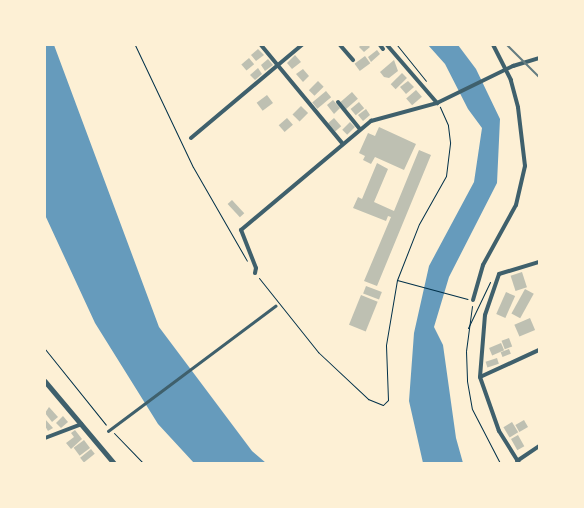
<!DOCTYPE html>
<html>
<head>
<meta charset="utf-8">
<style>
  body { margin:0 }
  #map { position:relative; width:584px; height:508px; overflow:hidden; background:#fdf0d5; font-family:"DejaVu Sans",sans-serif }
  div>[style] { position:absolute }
  .water>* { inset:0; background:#669bbc }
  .building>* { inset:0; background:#bec0b2; transform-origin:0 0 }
  .path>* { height:1px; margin:-0.5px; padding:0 0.5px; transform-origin:0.5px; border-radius:0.5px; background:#003049 }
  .pedestrian>* { height:2.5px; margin:-1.25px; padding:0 1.25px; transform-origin:1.25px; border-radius:1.25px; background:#3f606c }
  .minor>* { height:4px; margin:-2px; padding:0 2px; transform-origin:2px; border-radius:2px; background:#3f606c }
  .tertiary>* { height:4.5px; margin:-2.25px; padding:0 2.25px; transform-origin:2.25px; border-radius:2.25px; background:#3f606c }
  .rail>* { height:2px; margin:-1px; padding:0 1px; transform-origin:1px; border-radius:1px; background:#657d81 }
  span { translate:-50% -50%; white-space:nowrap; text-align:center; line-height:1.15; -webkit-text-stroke:4.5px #fdf0d5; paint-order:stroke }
  .frame { position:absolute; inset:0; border:46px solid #fdf0d5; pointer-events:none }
</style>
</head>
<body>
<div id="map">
  <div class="water">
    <div style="clip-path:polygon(45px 45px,54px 45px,159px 327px,252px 451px,266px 463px,194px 463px,158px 424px,95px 323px,45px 215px)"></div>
    <div style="clip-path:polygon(428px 45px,458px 45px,476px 69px,500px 119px,497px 183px,449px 277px,434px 327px,443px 345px,456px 438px,463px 463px,423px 463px,409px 401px,414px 333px,429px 266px,474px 182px,482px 128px,468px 109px,445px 64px)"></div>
  </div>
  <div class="building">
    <div style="clip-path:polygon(361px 45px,368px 45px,370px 47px,364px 52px,359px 47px)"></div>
    <div style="clip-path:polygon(258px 49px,264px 55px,256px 61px,251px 55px)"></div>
    <div style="clip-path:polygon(377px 50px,380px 54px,371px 62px,368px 57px)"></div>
    <div style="clip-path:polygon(295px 55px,301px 62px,292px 69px,287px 63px)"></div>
    <div style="left:365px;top:56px;width:9px;height:13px;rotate:54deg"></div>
    <div style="left:249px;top:58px;width:8px;height:10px;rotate:50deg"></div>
    <div style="clip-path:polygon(268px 59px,273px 65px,265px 71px,261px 65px)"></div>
    <div style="clip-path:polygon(394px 60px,398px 71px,389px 78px,384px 77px,380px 72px)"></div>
    <div style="clip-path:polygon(258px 68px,262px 74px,255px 80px,250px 75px)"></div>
    <div style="clip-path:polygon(303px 69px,309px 76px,303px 82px,296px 74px)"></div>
    <div style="left:402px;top:73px;width:7px;height:16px;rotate:45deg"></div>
    <div style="left:318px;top:81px;width:8px;height:13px;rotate:45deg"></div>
    <div style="clip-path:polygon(408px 81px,414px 87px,406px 94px,400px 87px)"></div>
    <div style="left:416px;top:90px;width:9px;height:13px;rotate:49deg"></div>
    <div style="left:326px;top:91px;width:8px;height:18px;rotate:50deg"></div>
    <div style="left:352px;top:92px;width:9px;height:16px;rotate:49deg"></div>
    <div style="left:267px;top:95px;width:10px;height:13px;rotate:53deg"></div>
    <div style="clip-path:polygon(333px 100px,340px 108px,334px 114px,327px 105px)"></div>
    <div style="left:359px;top:102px;width:8px;height:11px;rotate:50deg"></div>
    <div style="left:301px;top:106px;width:10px;height:12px;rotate:45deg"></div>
    <div style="clip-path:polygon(366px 109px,370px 115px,363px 121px,358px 115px)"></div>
    <div style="left:287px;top:118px;width:9px;height:11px;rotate:49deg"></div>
    <div style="left:334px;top:118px;width:11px;height:8px;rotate:49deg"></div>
    <div style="left:350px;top:122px;width:7px;height:11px;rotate:45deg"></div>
    <div style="clip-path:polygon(379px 127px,416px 144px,404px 170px,375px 157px,371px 164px,363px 160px,365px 156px,359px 153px,368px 133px,375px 136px)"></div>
    <div style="clip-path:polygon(419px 150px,431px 155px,377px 286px,364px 281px,391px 217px,388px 216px,386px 221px,353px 208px,358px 197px,362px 199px,377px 163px,388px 169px,374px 202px,394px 211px)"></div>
    <div style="left:232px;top:200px;width:18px;height:6px;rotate:47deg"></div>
    <div style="left:522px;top:272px;width:16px;height:12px;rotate:72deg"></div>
    <div style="left:366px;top:286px;width:17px;height:8px;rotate:21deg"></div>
    <div style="left:525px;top:289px;width:10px;height:28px;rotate:29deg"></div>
    <div style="left:506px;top:292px;width:10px;height:24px;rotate:24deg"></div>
    <div style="left:361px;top:295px;width:18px;height:32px;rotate:22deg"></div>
    <div style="left:530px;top:318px;width:13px;height:17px;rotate:67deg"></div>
    <div style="left:509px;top:338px;width:9px;height:8px;rotate:69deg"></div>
    <div style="left:501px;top:343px;width:8px;height:13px;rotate:67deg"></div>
    <div style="left:509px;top:349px;width:5px;height:9px;rotate:68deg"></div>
    <div style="left:497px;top:358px;width:6px;height:12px;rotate:72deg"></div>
    <div style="clip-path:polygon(49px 407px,58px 417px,52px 422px,45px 413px)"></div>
    <div style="clip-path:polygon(63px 416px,68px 422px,61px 428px,56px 423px)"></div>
    <div style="clip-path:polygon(45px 419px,53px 428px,48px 431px,45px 426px)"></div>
    <div style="left:524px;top:420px;width:8px;height:10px;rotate:60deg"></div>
    <div style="left:512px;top:422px;width:12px;height:10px;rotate:59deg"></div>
    <div style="clip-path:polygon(75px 430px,82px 439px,71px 449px,66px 443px,74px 437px,71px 433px)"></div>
    <div style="left:518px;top:435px;width:13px;height:8px;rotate:61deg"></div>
    <div style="left:84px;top:440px;width:10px;height:13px;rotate:53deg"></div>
    <div style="left:91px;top:449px;width:6px;height:14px;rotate:51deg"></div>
  </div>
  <div class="path">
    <div style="left:135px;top:45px;width:135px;rotate:64.6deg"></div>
    <div style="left:193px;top:167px;width:108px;rotate:60.1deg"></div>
    <div style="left:397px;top:45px;width:46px;rotate:51.1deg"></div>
    <div style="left:259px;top:278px;width:95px;rotate:51.4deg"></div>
    <div style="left:318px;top:352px;width:69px;rotate:43.2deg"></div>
    <div style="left:368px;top:399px;width:16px;rotate:22deg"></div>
    <div style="left:383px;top:405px;width:7px;rotate:-45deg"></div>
    <div style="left:388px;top:400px;width:55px;rotate:-92.1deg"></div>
    <div style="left:386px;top:345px;width:66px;rotate:-80.4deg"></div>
    <div style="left:397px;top:280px;width:73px;rotate:15deg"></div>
    <div style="left:397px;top:280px;width:60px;rotate:-68.6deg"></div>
    <div style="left:419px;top:224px;width:55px;rotate:-60.6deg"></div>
    <div style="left:446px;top:176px;width:34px;rotate:-83deg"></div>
    <div style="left:450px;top:142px;width:17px;rotate:-97deg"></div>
    <div style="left:448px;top:125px;width:20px;rotate:-114deg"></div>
    <div style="left:472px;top:306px;width:45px;rotate:97.6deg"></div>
    <div style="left:466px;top:351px;width:30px;rotate:88deg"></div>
    <div style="left:467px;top:381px;width:28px;rotate:80deg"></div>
    <div style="left:472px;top:409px;width:61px;rotate:62.6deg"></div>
    <div style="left:468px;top:328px;width:51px;rotate:-64.4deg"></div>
    <div style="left:45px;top:349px;width:97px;rotate:51.2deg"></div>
    <div style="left:114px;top:433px;width:42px;rotate:46deg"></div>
  </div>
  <div class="pedestrian">
    <div style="left:108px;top:431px;width:209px;rotate:-36.8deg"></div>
  </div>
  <div class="minor">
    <div style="left:261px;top:45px;width:127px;rotate:50.4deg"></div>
    <div style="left:340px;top:45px;width:20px;rotate:49deg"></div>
    <div style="left:380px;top:45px;width:5px;rotate:53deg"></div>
    <div style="left:387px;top:45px;width:77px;rotate:49.2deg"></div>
    <div style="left:338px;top:102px;width:35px;rotate:51deg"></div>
    <div style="left:191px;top:138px;width:145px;rotate:-40deg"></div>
    <div style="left:255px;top:273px;width:5px;rotate:-79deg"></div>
    <div style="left:256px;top:268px;width:41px;rotate:-111.5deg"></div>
    <div style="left:241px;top:230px;width:170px;rotate:-40deg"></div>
    <div style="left:371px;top:121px;width:68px;rotate:-15.3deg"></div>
    <div style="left:437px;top:103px;width:85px;rotate:-26deg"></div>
    <div style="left:513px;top:66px;width:27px;rotate:-17deg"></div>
    <div style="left:473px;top:300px;width:36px;rotate:-74deg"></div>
    <div style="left:483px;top:265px;width:68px;rotate:-61.2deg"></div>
    <div style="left:516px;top:205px;width:40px;rotate:-77deg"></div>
    <div style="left:525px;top:166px;width:59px;rotate:-96.8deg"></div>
    <div style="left:518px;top:107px;width:28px;rotate:-105deg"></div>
    <div style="left:511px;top:80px;width:39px;rotate:-117deg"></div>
    <div style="left:480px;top:377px;width:65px;rotate:-24.6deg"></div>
    <div style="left:45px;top:438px;width:39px;rotate:-21deg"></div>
    <div style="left:517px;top:461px;width:27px;rotate:-34deg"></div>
    <div style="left:519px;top:463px;width:38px;rotate:-122deg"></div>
    <div style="left:499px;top:431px;width:57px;rotate:-109.4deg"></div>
    <div style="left:480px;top:377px;width:62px;rotate:-85.4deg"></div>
    <div style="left:485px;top:315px;width:43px;rotate:-71.1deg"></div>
    <div style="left:499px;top:274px;width:42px;rotate:-16.7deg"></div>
  </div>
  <div class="tertiary">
    <div style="left:45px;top:381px;width:107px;rotate:49.9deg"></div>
  </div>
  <div class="rail">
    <div style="left:507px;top:45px;width:45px;rotate:45deg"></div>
  </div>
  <div class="frame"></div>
</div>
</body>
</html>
